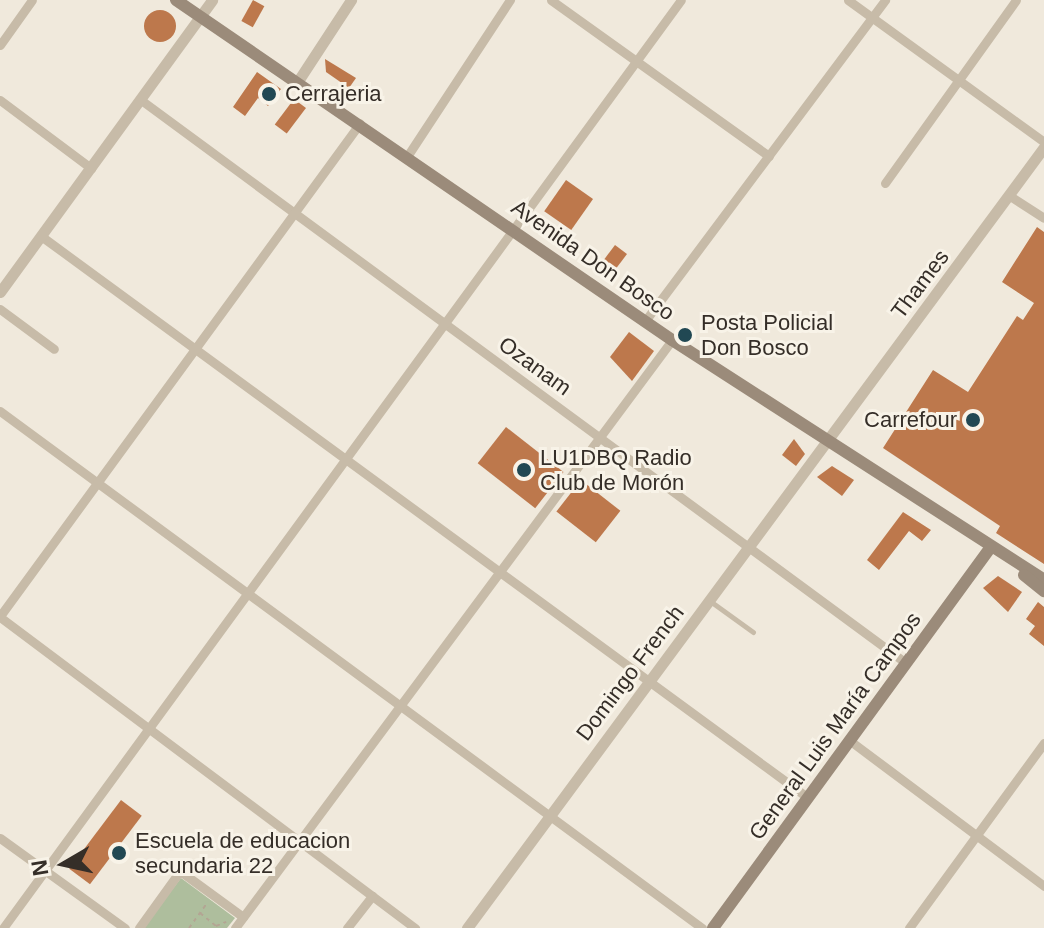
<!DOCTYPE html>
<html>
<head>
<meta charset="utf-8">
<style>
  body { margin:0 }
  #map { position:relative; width:1044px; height:928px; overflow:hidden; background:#f0e9dc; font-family:Arial,sans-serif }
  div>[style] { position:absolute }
  .green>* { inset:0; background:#aebe9d }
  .building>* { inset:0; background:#bd784c; transform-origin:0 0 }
  .round { border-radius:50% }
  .path>* { height:2px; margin-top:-1px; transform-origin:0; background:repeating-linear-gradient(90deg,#b3a593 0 4px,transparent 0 8px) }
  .service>* { height:5px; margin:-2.5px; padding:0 2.5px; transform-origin:2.5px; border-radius:2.5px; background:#c7bba8 }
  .minor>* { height:9px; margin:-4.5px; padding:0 4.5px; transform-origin:4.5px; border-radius:4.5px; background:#c7bba8 }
  .tertiary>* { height:11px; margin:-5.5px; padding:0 5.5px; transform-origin:5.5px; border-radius:5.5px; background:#c7bba8 }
  .secondary>* { height:12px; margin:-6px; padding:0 6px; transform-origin:6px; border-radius:6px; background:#9b8b7a }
  .dots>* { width:22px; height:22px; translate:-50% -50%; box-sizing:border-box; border:4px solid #f8f3e8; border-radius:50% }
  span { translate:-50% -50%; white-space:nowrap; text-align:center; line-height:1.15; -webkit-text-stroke:6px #f8f3e8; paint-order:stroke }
  .poi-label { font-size:22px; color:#352e28 }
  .left { translate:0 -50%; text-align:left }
  .right { translate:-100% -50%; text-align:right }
  .street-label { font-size:22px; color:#352e28 }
  .north { position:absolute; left:24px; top:824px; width:80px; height:80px; -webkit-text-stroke:6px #f8f3e8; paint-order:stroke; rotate:261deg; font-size:22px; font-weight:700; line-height:32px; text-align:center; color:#352e28 }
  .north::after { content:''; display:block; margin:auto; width:28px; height:36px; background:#352e28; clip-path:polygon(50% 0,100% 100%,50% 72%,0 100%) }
</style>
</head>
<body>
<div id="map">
  <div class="green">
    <div style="clip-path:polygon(181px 878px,235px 918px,227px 928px,143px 928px)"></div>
  </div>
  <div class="building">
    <div style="left:253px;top:0;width:13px;height:24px;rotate:29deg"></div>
    <div class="round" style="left:144px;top:10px;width:32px;height:32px"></div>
    <div style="clip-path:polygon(325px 59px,356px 78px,349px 88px,326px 72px)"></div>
    <div style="clip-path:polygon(257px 72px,281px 89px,268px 106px,258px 98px,245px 116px,233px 107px)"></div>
    <div style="left:294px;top:99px;width:15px;height:32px;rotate:37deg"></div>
    <div style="left:566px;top:180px;width:33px;height:38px;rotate:35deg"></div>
    <div style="clip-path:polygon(1037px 227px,1044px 232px,1044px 564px,996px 533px,1000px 526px,883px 448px,933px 370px,968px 392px,1017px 316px,1023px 320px,1034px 303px,1002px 282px)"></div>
    <div style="left:615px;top:245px;width:15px;height:24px;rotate:37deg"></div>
    <div style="clip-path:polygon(629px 332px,654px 351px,632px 381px,610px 357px)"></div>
    <div style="left:506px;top:427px;width:73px;height:46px;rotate:38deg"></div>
    <div style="clip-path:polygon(794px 439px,805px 454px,796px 466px,782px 455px)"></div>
    <div style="clip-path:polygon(832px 466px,854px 480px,842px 496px,817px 477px)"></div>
    <div style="left:581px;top:480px;width:50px;height:40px;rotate:38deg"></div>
    <div style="clip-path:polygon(903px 512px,931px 530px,922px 541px,909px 531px,879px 570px,867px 560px)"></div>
    <div style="clip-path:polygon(998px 576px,1022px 592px,1008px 612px,983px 588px)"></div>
    <div style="clip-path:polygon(1038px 602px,1044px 607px,1044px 646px,1029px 634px,1035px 626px,1026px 619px)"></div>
    <div style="left:121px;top:800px;width:26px;height:86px;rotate:37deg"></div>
  </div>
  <div class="path">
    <div style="left:200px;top:913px;width:21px;rotate:39deg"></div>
    <div style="left:216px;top:926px;width:11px;rotate:-22deg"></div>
    <div style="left:189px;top:928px;width:31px;rotate:-54deg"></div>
  </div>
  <div class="service">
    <div style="left:710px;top:601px;width:53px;rotate:35.8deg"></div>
  </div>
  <div class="minor">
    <div style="left:551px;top:0;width:268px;rotate:35.6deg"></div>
    <div style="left:848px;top:0;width:242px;rotate:35.9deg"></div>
    <div style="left:0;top:45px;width:55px;rotate:-54.6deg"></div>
    <div style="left:0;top:100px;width:114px;rotate:36.8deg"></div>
    <div style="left:141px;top:100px;width:950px;rotate:36.35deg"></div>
    <div style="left:408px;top:155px;width:186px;rotate:-56.7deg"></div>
    <div style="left:885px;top:183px;width:225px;rotate:-54.4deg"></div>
    <div style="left:1010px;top:196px;width:40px;rotate:32.9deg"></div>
    <div style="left:41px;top:236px;width:949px;rotate:36.22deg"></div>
    <div style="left:0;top:309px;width:67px;rotate:36.5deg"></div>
    <div style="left:645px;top:321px;width:401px;rotate:-53.2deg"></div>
    <div style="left:0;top:411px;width:872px;rotate:36.37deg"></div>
    <div style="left:0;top:616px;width:610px;rotate:-53.86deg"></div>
    <div style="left:0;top:617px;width:519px;rotate:36.85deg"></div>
    <div style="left:849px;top:740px;width:244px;rotate:36.8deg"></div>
    <div style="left:0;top:838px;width:154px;rotate:35.8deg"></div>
    <div style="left:3px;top:928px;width:1149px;rotate:-53.85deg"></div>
    <div style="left:139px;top:928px;width:70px;rotate:-54.3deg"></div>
    <div style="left:180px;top:871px;width:78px;rotate:36.1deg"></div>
    <div style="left:235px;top:928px;width:733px;rotate:-53.38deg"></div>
    <div style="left:347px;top:928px;width:41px;rotate:-52deg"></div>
    <div style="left:909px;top:928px;width:229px;rotate:-53.9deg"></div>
  </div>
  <div class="tertiary">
    <div style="left:298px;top:81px;width:97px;rotate:-56.8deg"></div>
    <div style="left:0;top:292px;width:361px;rotate:-54deg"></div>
    <div style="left:467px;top:928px;width:971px;rotate:-53.54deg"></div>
  </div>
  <div class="secondary">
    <div style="left:176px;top:0;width:601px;rotate:34.43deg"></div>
    <div style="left:672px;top:340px;width:443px;rotate:32.8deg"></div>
    <div style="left:1024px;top:575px;width:26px;rotate:39deg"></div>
    <div style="left:713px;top:928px;width:470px;rotate:-53.9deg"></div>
  </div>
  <div class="dots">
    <div style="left:269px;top:94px;background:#214853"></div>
    <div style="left:685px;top:335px;background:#214853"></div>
    <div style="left:973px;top:420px;background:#214853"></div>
    <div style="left:524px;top:470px;background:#214853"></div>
    <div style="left:119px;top:853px;background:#214853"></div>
  </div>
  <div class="poi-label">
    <span class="left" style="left:285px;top:94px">Cerrajeria</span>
    <span class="left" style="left:701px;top:335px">Posta Policial<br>Don Bosco</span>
    <span class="right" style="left:957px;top:420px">Carrefour</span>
    <span class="left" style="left:540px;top:470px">LU1DBQ Radio<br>Club de Morón</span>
    <span class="left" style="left:135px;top:853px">Escuela de educacion<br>secundaria 22</span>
  </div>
  <div class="street-label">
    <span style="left:593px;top:260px;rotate:35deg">Avenida Don Bosco</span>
    <span style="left:920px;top:284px;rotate:-53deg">Thames</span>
    <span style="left:535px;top:366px;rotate:36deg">Ozanam</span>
    <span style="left:630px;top:673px;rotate:-53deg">Domingo French</span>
    <span style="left:835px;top:726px;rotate:-54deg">General Luis María Campos</span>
  </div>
  <div class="north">N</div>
</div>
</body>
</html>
